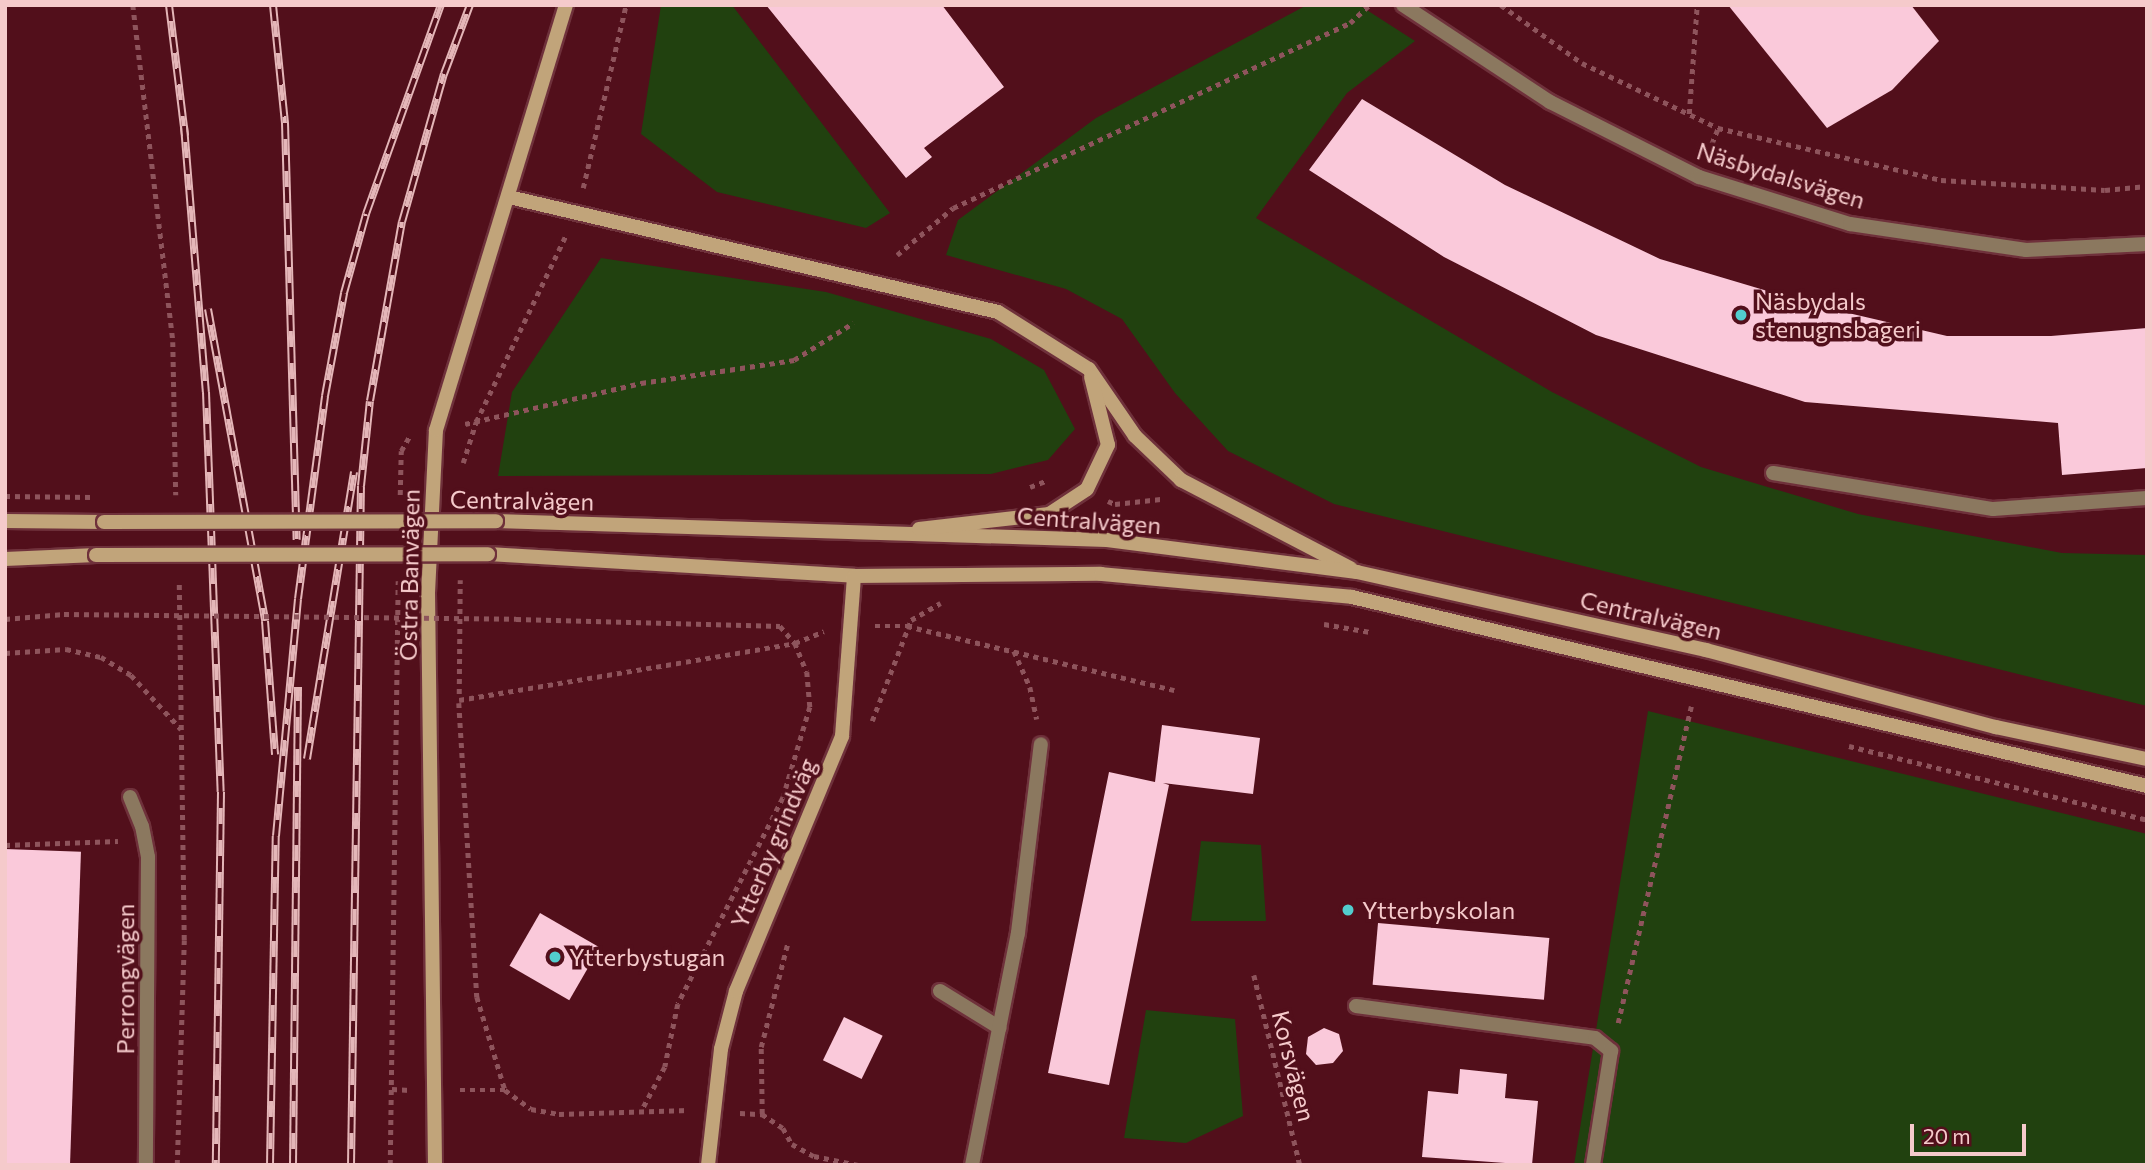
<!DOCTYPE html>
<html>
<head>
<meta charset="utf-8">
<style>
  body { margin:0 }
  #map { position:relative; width:2152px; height:1170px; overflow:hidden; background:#520f1b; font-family:Commissioner,sans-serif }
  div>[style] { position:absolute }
  .green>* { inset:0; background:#21410f }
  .building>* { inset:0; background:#fac9da; transform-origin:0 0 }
  .path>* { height:4.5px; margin-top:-2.25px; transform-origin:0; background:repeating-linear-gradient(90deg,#8e545c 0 5px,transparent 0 10px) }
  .roads { filter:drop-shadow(2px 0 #6f313b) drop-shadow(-2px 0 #6f313b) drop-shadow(0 2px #6f313b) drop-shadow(0 -2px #6f313b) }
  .lane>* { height:14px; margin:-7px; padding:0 7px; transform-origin:7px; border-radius:7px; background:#8b785f }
  .street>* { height:14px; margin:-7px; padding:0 7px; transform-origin:7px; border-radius:7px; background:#8b785f }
  .secondary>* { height:14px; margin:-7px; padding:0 7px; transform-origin:7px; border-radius:7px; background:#c1a47a }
  .rail>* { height:8px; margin-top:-4px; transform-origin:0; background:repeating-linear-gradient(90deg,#520f1b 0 16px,#e4b6b8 0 32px); box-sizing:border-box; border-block:2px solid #e4b6b8 }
  .path-bridge>* { height:4.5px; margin-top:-2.25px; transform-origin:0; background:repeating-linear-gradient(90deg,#8e545c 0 5px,transparent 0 10px) }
  .bridges { filter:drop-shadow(2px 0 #6f313b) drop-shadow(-2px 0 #6f313b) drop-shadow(0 2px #6f313b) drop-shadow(0 -2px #6f313b) }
  .secondary-bridge>* { height:14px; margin:-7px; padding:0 7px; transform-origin:7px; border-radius:7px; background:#c1a47a }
  .dots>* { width:19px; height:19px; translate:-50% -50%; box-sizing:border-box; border:4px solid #520f1b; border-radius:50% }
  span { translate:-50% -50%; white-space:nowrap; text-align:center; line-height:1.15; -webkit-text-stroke:7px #520f1b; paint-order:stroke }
  .street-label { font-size:24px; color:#f5cacb }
  .poi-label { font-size:24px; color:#f5cacb }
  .left { translate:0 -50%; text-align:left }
  .frame { position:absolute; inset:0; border:7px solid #f5cacb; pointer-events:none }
  .scale { position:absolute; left:1910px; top:1124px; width:116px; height:32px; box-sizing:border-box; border:4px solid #f5cacb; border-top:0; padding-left:9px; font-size:21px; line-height:24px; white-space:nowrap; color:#f5cacb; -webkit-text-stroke:5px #520f1b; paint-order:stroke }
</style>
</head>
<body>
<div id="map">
  <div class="green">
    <div style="clip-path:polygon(661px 5px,732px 5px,890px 213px,866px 228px,717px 192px,641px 134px)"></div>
    <div style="clip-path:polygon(1307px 5px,1359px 5px,1415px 41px,1347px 93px,1256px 218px,1552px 392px,1701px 467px,1858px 514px,2062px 553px,2147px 555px,2147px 706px,1334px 504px,1228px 451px,1175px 393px,1122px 319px,1066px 289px,946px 255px,958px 220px,1096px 118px)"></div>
    <div style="clip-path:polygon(601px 258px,826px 292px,991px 339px,1044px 370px,1075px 429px,1048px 460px,991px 474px,498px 476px,512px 392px)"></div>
    <div style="clip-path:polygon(1648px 711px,2147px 834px,2147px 1165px,1574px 1165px)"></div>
    <div style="clip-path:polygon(1201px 841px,1261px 845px,1266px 921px,1191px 921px)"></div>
    <div style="clip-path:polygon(1146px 1010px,1235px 1019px,1243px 1116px,1186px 1143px,1124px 1138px)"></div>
  </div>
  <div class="building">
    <div style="clip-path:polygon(766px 5px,942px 5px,1004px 87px,924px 148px,932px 157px,906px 178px)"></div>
    <div style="clip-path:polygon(1728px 5px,1911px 5px,1939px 41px,1892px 90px,1827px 128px)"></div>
    <div style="clip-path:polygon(1362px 99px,1505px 185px,1660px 259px,1814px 305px,1947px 336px,2051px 336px,2147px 328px,2147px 468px,2062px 475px,2058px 423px,1805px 402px,1596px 335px,1444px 257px,1309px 170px)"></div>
    <div style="clip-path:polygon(1162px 725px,1260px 738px,1253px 794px,1163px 783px,1169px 785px,1109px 1085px,1048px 1073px,1109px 772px,1155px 782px)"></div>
    <div style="left:5px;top:849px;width:76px;height:316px;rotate:2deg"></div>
    <div style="left:540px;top:913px;width:69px;height:61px;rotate:30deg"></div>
    <div style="left:1378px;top:923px;width:172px;height:62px;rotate:5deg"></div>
    <div style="left:844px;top:1017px;width:43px;height:48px;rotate:26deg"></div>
    <div style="clip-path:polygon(1324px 1028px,1339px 1034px,1343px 1051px,1333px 1063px,1316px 1065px,1306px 1054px,1308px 1037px)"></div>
    <div style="clip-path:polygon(1460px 1069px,1507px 1074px,1505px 1098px,1538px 1101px,1532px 1165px,1422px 1157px,1428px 1091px,1458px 1094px)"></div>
  </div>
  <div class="path">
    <div style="left:133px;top:5px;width:339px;rotate:83.2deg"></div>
    <div style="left:173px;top:342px;width:153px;rotate:88.9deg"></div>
    <div style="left:1501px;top:5px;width:100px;rotate:35.6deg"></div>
    <div style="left:1582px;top:63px;width:151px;rotate:25.5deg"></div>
    <div style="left:1718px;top:128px;width:229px;rotate:13.1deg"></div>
    <div style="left:1941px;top:180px;width:164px;rotate:3.5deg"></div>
    <div style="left:2105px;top:190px;width:42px;rotate:-5.4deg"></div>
    <div style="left:1689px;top:114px;width:109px;rotate:-85.8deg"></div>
    <div style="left:1708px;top:153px;width:27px;rotate:-68deg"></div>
    <div style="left:583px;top:188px;width:188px;rotate:-76.8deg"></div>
    <div style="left:897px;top:255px;width:73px;rotate:-40deg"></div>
    <div style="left:953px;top:208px;width:438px;rotate:-25deg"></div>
    <div style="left:1350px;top:23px;width:26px;rotate:-43deg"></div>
    <div style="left:465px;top:424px;width:181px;rotate:-13.1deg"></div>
    <div style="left:641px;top:383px;width:155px;rotate:-8.5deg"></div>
    <div style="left:794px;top:360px;width:70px;rotate:-32.1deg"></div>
    <div style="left:463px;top:463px;width:43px;rotate:-72.4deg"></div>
    <div style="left:476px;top:422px;width:208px;rotate:-64.3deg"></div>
    <div style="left:1030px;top:487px;width:19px;rotate:-21deg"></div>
    <div style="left:400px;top:495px;width:44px;rotate:-88.7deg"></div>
    <div style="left:401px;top:451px;width:16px;rotate:-60deg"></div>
    <div style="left:1108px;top:501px;width:8px;rotate:23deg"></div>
    <div style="left:1115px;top:504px;width:46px;rotate:-6.2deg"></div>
    <div style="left:5px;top:619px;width:59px;rotate:-4.8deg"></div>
    <div style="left:516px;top:619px;width:264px;rotate:1.5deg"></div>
    <div style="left:780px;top:626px;width:23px;rotate:49deg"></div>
    <div style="left:795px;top:643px;width:31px;rotate:68deg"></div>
    <div style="left:807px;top:672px;width:35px;rotate:85deg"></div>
    <div style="left:810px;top:707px;width:95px;rotate:106.5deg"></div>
    <div style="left:783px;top:798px;width:231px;rotate:117deg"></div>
    <div style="left:678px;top:1004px;width:64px;rotate:101.7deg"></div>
    <div style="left:665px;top:1067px;width:49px;rotate:118.1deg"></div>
    <div style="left:1324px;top:624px;width:47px;rotate:9.9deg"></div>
    <div style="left:875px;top:626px;width:32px"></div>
    <div style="left:907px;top:626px;width:275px;rotate:13.5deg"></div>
    <div style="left:1014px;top:651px;width:39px;rotate:66deg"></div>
    <div style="left:1030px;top:687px;width:33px;rotate:78deg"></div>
    <div style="left:5px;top:653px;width:61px;rotate:-3.8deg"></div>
    <div style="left:66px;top:649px;width:36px;rotate:13deg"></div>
    <div style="left:101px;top:657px;width:35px;rotate:31deg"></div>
    <div style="left:131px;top:675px;width:74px;rotate:47.2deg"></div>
    <div style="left:459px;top:694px;width:114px;rotate:-89.5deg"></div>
    <div style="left:459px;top:700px;width:341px;rotate:-9.6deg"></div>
    <div style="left:795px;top:643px;width:31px;rotate:-22deg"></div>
    <div style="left:459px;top:703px;width:295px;rotate:86.5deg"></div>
    <div style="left:477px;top:997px;width:97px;rotate:73.2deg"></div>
    <div style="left:505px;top:1090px;width:32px;rotate:36deg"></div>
    <div style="left:531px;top:1109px;width:28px;rotate:10deg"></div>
    <div style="left:559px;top:1114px;width:130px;rotate:-1.8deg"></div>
    <div style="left:872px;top:721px;width:108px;rotate:-68.9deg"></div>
    <div style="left:911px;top:620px;width:34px;rotate:-30deg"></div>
    <div style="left:1849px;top:746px;width:307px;rotate:13.9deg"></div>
    <div style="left:5px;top:845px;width:113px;rotate:-2deg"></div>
    <div style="left:1254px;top:975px;width:195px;rotate:76.4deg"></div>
    <div style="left:1618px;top:1023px;width:325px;rotate:-77deg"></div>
    <div style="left:392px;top:1089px;width:18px;rotate:3deg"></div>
    <div style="left:460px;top:1090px;width:45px"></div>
    <div style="left:740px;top:1113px;width:22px;rotate:3deg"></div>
    <div style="left:762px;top:1114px;width:25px;rotate:34deg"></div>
    <div style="left:783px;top:1128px;width:18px;rotate:61deg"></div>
    <div style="left:792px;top:1144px;width:25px;rotate:29deg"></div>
    <div style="left:814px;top:1156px;width:45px;rotate:11.6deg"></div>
    <div style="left:762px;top:1114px;width:67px;rotate:-90.9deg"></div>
    <div style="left:761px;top:1047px;width:108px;rotate:-75.6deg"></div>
    <div style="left:177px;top:1165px;width:225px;rotate:-88.2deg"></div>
    <div style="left:184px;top:940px;width:359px;rotate:-90.8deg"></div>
    <div style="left:390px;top:1165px;width:584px;rotate:-89.22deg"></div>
  </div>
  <div class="roads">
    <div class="lane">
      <div style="left:1773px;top:473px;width:223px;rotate:9.3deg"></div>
      <div style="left:1993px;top:509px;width:154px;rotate:-4.1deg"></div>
      <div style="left:940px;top:991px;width:70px;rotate:31.7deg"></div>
      <div style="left:1356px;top:1006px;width:241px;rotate:7.6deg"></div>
      <div style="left:1595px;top:1038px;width:21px;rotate:39deg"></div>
      <div style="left:1611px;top:1051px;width:115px;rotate:99deg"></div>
      <div style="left:972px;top:1165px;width:237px;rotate:-78.8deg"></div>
      <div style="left:1018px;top:933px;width:190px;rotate:-83.1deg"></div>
    </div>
    <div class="street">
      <div style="left:1403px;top:5px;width:176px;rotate:33.4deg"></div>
      <div style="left:1550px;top:102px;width:167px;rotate:26.7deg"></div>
      <div style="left:1699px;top:177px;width:158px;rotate:17.3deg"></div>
      <div style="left:1850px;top:224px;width:178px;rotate:8.4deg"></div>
      <div style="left:2026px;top:250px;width:121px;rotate:-2.8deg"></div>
      <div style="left:130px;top:797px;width:31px;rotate:68deg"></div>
      <div style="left:142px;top:826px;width:32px;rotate:79deg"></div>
      <div style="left:148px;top:857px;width:308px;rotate:90.4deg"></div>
    </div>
    <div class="secondary">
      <div style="left:509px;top:197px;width:502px;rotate:13.23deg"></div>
      <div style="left:998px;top:312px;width:107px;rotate:32.1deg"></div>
      <div style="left:1089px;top:369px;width:81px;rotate:55.5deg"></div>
      <div style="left:1135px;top:436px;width:64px;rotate:43.7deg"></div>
      <div style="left:1181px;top:480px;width:191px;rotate:27.5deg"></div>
      <div style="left:5px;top:521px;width:99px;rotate:0.6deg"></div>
      <div style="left:496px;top:521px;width:611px;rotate:1.78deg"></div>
      <div style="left:1107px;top:540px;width:252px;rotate:7.3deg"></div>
      <div style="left:1357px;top:572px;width:358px;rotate:12.6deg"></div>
      <div style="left:1706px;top:650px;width:300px;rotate:14.9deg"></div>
      <div style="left:1996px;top:727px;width:154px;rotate:12deg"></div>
      <div style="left:919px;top:529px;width:131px;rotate:-6.6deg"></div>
      <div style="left:1049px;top:514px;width:45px;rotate:-33.3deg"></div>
      <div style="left:1087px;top:489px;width:49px;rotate:-64.5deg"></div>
      <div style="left:1108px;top:445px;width:70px;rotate:-104deg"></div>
      <div style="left:488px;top:554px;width:367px;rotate:3.4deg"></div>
      <div style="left:854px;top:576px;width:247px;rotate:-0.5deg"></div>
      <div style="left:1101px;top:574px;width:252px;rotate:5.2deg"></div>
      <div style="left:1352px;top:597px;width:817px;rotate:13.37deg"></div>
      <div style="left:5px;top:559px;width:91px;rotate:-2.5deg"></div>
      <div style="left:435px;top:1165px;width:572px;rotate:-90.7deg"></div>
      <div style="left:428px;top:593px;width:163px;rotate:-87.2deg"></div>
      <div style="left:436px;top:430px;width:444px;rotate:-73deg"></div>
      <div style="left:708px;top:1165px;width:117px;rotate:-83.6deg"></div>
      <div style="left:721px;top:1049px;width:60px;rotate:-75.5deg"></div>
      <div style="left:736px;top:991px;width:276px;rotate:-67.4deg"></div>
      <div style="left:842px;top:736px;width:160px;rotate:-85.7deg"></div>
    </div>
  </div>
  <div class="rail">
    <div style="left:169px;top:5px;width:132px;rotate:83deg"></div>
    <div style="left:273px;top:5px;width:119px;rotate:84.2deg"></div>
    <div style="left:285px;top:123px;width:417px;rotate:88.4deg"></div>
    <div style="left:184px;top:126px;width:267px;rotate:85.3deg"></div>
    <div style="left:206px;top:392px;width:400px;rotate:87.9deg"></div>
    <div style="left:221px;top:792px;width:373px;rotate:90.8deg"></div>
    <div style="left:208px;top:309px;width:317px;rotate:79.6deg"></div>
    <div style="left:265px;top:621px;width:134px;rotate:85.7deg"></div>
    <div style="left:307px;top:759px;width:291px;rotate:-80.7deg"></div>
    <div style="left:270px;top:1165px;width:329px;rotate:-89deg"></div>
    <div style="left:276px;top:836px;width:238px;rotate:-84.7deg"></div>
    <div style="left:298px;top:599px;width:205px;rotate:-82.4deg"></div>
    <div style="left:325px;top:396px;width:105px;rotate:-79.5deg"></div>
    <div style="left:344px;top:293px;width:82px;rotate:-74.4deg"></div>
    <div style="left:366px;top:214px;width:222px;rotate:-70.3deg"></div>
    <div style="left:293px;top:1165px;width:478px;rotate:-89.4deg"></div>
    <div style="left:351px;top:1165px;width:679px;rotate:-89.16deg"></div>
    <div style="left:361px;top:486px;width:85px;rotate:-84deg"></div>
    <div style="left:370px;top:401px;width:182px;rotate:-79.9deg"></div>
    <div style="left:402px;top:222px;width:154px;rotate:-74.2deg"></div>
    <div style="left:444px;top:74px;width:74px;rotate:-69.4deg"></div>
  </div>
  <div class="path-bridge">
    <div style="left:5px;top:496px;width:87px;rotate:0.7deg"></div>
    <div style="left:514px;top:502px;width:55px;rotate:1deg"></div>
    <div style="left:64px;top:614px;width:452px;rotate:0.6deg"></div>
  </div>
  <div class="bridges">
    <div class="secondary-bridge">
      <div style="left:104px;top:522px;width:392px;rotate:-0.1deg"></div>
      <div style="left:96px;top:555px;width:392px;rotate:-0.1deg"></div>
    </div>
  </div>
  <div class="dots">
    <div style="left:1741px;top:315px;background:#52cdce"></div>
    <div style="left:1348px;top:910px;background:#52cdce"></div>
    <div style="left:555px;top:957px;background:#52cdce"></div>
  </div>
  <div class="street-label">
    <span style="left:1781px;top:175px;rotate:17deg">Näsbydalsvägen</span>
    <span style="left:522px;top:500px;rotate:1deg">Centralvägen</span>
    <span style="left:1089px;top:520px;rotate:4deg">Centralvägen</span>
    <span style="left:409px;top:575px;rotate:-89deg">Östra Banvägen</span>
    <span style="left:1651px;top:615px;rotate:13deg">Centralvägen</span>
    <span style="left:773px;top:843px;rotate:-67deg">Ytterby grindväg</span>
    <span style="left:125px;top:979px;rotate:-90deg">Perrongvägen</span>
    <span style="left:1294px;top:1066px;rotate:76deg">Korsvägen</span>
  </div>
  <div class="poi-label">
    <span class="left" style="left:1755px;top:315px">Näsbydals<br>stenugnsbageri</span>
    <span class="left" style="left:1362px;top:910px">Ytterbyskolan</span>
    <span class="left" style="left:569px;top:957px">Ytterbystugan</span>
  </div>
  <div class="frame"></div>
  <div class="scale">20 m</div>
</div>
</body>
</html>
